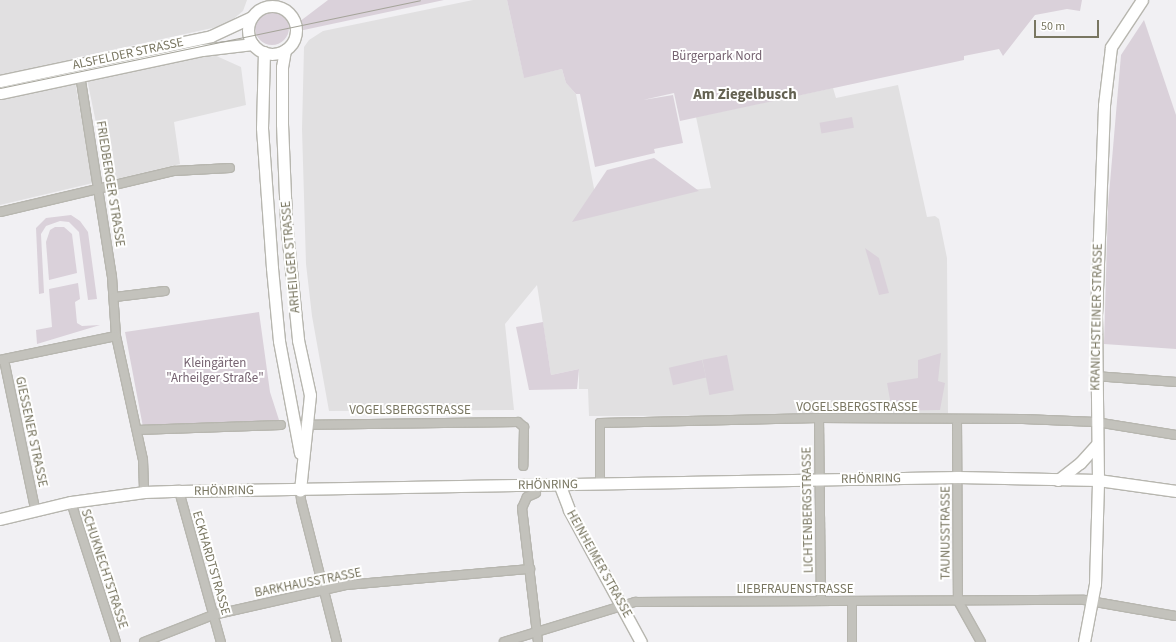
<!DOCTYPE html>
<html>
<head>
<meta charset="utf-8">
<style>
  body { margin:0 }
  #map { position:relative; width:1176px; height:642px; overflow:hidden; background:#f1f0f3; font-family:"Source Sans 3",sans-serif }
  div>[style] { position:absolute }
  .built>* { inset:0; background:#e1e0e1 }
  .green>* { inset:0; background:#dad1da; transform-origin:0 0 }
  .round { border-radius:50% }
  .roads { filter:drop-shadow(1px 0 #b7b6af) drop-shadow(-1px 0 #b7b6af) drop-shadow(0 1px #b7b6af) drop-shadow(0 -1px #b7b6af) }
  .street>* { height:8px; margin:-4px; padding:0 4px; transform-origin:4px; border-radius:4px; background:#c3c2bc }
  .secondary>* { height:11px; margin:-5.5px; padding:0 5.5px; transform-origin:5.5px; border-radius:5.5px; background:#fff }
  .secondary>.ring { margin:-5.5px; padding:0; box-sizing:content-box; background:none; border:11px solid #fff; border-radius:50% }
  .tram>* { height:1px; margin:-0.5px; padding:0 0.5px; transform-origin:0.5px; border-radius:0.5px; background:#a5a49a }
  span { translate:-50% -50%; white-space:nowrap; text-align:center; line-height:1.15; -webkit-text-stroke:4px #fff; paint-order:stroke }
  .street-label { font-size:13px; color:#797661 }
  .park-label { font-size:13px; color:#766371 }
  .quarter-label { font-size:15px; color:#646252; font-weight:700 }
  .scale { position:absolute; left:1034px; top:20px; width:65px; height:18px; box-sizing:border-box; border:2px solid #797661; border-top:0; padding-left:5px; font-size:12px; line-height:14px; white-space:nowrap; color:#797661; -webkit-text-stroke:3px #fff; paint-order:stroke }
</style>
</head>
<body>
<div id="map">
  <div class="built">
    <div style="clip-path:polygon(0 0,247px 0,243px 11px,226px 25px,71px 59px,93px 183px,0 205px)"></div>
    <div style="clip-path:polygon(473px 0,507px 0,524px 77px,562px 69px,566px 83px,576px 94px,596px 199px,711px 188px,696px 117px,833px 88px,836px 98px,898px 85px,927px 217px,935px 216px,939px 219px,947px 258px,948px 415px,589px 416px,588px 389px,579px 389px,579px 369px,551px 375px,537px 285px,505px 324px,514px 410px,329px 411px,312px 316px,306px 264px,302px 129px,304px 47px,309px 40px,323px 31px)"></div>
    <div style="clip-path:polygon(212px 54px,241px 67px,246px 105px,174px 122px,180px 164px,108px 181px,87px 79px)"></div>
  </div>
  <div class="green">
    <div style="clip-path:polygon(328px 0,444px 0,299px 31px,299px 22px)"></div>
    <div style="clip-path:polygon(507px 0,1082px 0,1080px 11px,1067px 9px,1035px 15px,1003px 56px,999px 49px,964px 56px,964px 60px,680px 121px,674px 93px,643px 100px,673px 95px,683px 143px,654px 149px,655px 153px,595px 167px,580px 94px,576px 94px,566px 83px,562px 69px,524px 78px)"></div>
    <div class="round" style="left:255px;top:11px;width:34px;height:34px"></div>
    <div style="clip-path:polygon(1144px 20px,1176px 115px,1176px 349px,1104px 344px,1108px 206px,1121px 55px)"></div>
    <div style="left:852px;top:117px;width:11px;height:33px;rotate:80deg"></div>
    <div style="clip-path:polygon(654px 158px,699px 191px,572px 222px,607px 170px)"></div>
    <div style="clip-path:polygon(71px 215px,80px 221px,88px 232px,97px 299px,88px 300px,79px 232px,69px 222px,60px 221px,46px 226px,41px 234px,44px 293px,39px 294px,36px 228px,46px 218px)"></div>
    <div style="clip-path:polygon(55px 227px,64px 227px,72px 234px,77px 273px,49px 280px,46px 242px,50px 230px)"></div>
    <div style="clip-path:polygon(865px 248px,879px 258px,889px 293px,879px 295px)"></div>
    <div style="clip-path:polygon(78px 283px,80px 299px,75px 302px,77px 323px,82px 326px,100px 325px,37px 344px,36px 330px,52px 327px,49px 289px)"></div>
    <div style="clip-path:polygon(259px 312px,270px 392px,279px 420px,143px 427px,125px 332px)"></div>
    <div style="clip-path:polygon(543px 322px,551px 375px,579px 369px,577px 389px,529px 390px,516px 327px)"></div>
    <div style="clip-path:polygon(941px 353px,938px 381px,945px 383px,940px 410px,892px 411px,887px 383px,918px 378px,918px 360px)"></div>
    <div style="left:727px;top:355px;width:36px;height:25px;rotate:79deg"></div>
    <div style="left:702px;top:360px;width:18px;height:34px;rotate:77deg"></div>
  </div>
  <div class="roads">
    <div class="street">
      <div style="left:80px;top:75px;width:205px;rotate:81deg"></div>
      <div style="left:112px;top:277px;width:59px;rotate:86.1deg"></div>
      <div style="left:116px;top:336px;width:127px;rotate:77.7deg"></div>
      <div style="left:143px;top:460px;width:32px;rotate:88deg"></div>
      <div style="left:0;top:212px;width:179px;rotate:-13.3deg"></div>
      <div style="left:174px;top:171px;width:56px;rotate:-3.1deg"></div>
      <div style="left:115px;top:297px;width:50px;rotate:-6.8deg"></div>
      <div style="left:0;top:360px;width:118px;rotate:-11.7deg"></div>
      <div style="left:4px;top:360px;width:152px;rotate:78.2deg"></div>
      <div style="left:1095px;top:376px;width:81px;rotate:4.2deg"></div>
      <div style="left:819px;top:418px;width:183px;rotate:89.4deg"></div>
      <div style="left:957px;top:419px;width:182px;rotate:89.7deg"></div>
      <div style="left:958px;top:601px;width:47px;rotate:60.7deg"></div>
      <div style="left:295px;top:425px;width:223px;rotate:-0.8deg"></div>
      <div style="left:518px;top:422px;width:8px;rotate:40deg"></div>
      <div style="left:524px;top:427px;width:39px;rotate:91deg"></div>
      <div style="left:137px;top:430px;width:144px;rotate:-2deg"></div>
      <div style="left:600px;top:485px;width:62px;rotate:-90deg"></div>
      <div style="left:600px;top:423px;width:219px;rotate:-1.3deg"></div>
      <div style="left:819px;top:418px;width:204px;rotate:0.3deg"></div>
      <div style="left:1023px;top:419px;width:73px;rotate:2.4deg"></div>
      <div style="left:1096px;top:422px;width:81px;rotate:9.2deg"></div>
      <div style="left:300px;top:490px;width:10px;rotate:84deg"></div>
      <div style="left:301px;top:500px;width:146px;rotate:75.8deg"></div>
      <div style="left:179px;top:491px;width:157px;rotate:74.5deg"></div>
      <div style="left:536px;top:493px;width:10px;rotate:156deg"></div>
      <div style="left:527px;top:497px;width:12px;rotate:114deg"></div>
      <div style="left:522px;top:508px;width:135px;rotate:83.2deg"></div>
      <div style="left:71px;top:502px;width:147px;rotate:72.2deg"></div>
      <div style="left:144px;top:642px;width:74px;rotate:-21.4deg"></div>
      <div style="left:213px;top:615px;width:136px;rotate:-12.7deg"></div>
      <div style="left:346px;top:585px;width:185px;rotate:-5deg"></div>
      <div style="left:504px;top:642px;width:137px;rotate:-17deg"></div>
      <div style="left:635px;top:602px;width:449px;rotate:-0.3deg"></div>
      <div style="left:1084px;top:600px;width:93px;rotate:9.9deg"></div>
      <div style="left:852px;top:642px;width:40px;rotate:-90deg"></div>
    </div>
    <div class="secondary">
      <div class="ring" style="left:248px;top:6px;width:37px;height:37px"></div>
      <div style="left:285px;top:50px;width:17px;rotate:100deg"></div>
      <div style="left:282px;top:67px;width:57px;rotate:90deg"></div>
      <div style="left:282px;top:124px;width:97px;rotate:87.6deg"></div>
      <div style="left:286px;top:221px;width:120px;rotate:84.2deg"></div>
      <div style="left:298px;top:340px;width:56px;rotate:77.7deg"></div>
      <div style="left:310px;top:395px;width:96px;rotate:96deg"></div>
      <div style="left:264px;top:52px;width:76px;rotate:91.5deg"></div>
      <div style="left:262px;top:128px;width:140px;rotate:85.9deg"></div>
      <div style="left:272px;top:268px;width:73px;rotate:84.5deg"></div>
      <div style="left:279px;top:341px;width:114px;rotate:79.4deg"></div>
      <div style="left:0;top:81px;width:216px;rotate:-12deg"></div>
      <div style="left:211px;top:36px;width:45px;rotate:-24.9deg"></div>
      <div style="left:0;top:93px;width:207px;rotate:-12deg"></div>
      <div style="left:202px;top:50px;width:51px;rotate:-6.7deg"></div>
      <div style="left:1058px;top:480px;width:28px;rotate:-38deg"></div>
      <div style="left:1080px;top:463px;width:25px;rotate:-48deg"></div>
      <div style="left:560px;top:486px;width:26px;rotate:69deg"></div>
      <div style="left:569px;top:510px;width:150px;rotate:61.4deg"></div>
      <div style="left:0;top:519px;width:73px;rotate:-13.5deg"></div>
      <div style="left:71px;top:502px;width:74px;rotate:-7.8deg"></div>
      <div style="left:144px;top:492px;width:35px;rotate:-2deg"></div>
      <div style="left:179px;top:491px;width:779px;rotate:-1.03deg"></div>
      <div style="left:958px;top:477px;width:140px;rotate:1.2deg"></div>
      <div style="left:1098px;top:480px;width:79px;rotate:8deg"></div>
      <div style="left:1084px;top:642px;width:59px;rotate:-79.3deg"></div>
      <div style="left:1095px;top:584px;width:104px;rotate:-88.3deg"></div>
      <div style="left:1098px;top:480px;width:165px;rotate:-90.7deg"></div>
      <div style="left:1096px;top:315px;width:210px;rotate:-87.8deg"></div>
      <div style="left:1104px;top:105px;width:58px;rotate:-83.1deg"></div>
      <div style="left:1111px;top:47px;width:56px;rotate:-56.6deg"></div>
    </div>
  </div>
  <div class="tram">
    <div style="left:0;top:88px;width:429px;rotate:-11.8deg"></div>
  </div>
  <div class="street-label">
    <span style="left:128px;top:54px;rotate:-12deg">ALSFELDER STRASSE</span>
    <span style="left:110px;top:184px;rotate:81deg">FRIEDBERGER STRASSE</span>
    <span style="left:291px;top:257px;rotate:-95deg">ARHEILGER STRASSE</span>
    <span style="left:1097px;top:317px;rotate:-89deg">KRANICHSTEINER STRASSE</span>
    <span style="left:857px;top:407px">VOGELSBERGSTRASSE</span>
    <span style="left:410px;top:410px">VOGELSBERGSTRASSE</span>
    <span style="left:31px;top:432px;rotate:78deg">GIESSENER STRASSE</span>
    <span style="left:871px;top:479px;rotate:-1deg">RHÖNRING</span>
    <span style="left:548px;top:485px;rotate:-1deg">RHÖNRING</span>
    <span style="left:224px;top:491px;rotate:-1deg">RHÖNRING</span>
    <span style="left:808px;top:510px;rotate:-91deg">LICHTENBERGSTRASSE</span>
    <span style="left:946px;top:533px;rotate:-90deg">TAUNUSSTRASSE</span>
    <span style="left:211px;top:563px;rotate:74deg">ECKHARDTSTRASSE</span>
    <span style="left:599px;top:564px;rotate:61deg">HEINHEIMER STRASSE</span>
    <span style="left:104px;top:569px;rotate:72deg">SCHUKNECHTSTRASSE</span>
    <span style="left:308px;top:583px;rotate:-11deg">BARKHAUSSTRASSE</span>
    <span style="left:795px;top:589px">LIEBFRAUENSTRASSE</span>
  </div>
  <div class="park-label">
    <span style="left:717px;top:56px">Bürgerpark Nord</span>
    <span style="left:215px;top:371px">Kleingärten<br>"Arheilger Straße"</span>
  </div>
  <div class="quarter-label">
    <span style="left:745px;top:95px">Am Ziegelbusch</span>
  </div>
  <div class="scale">50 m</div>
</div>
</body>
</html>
